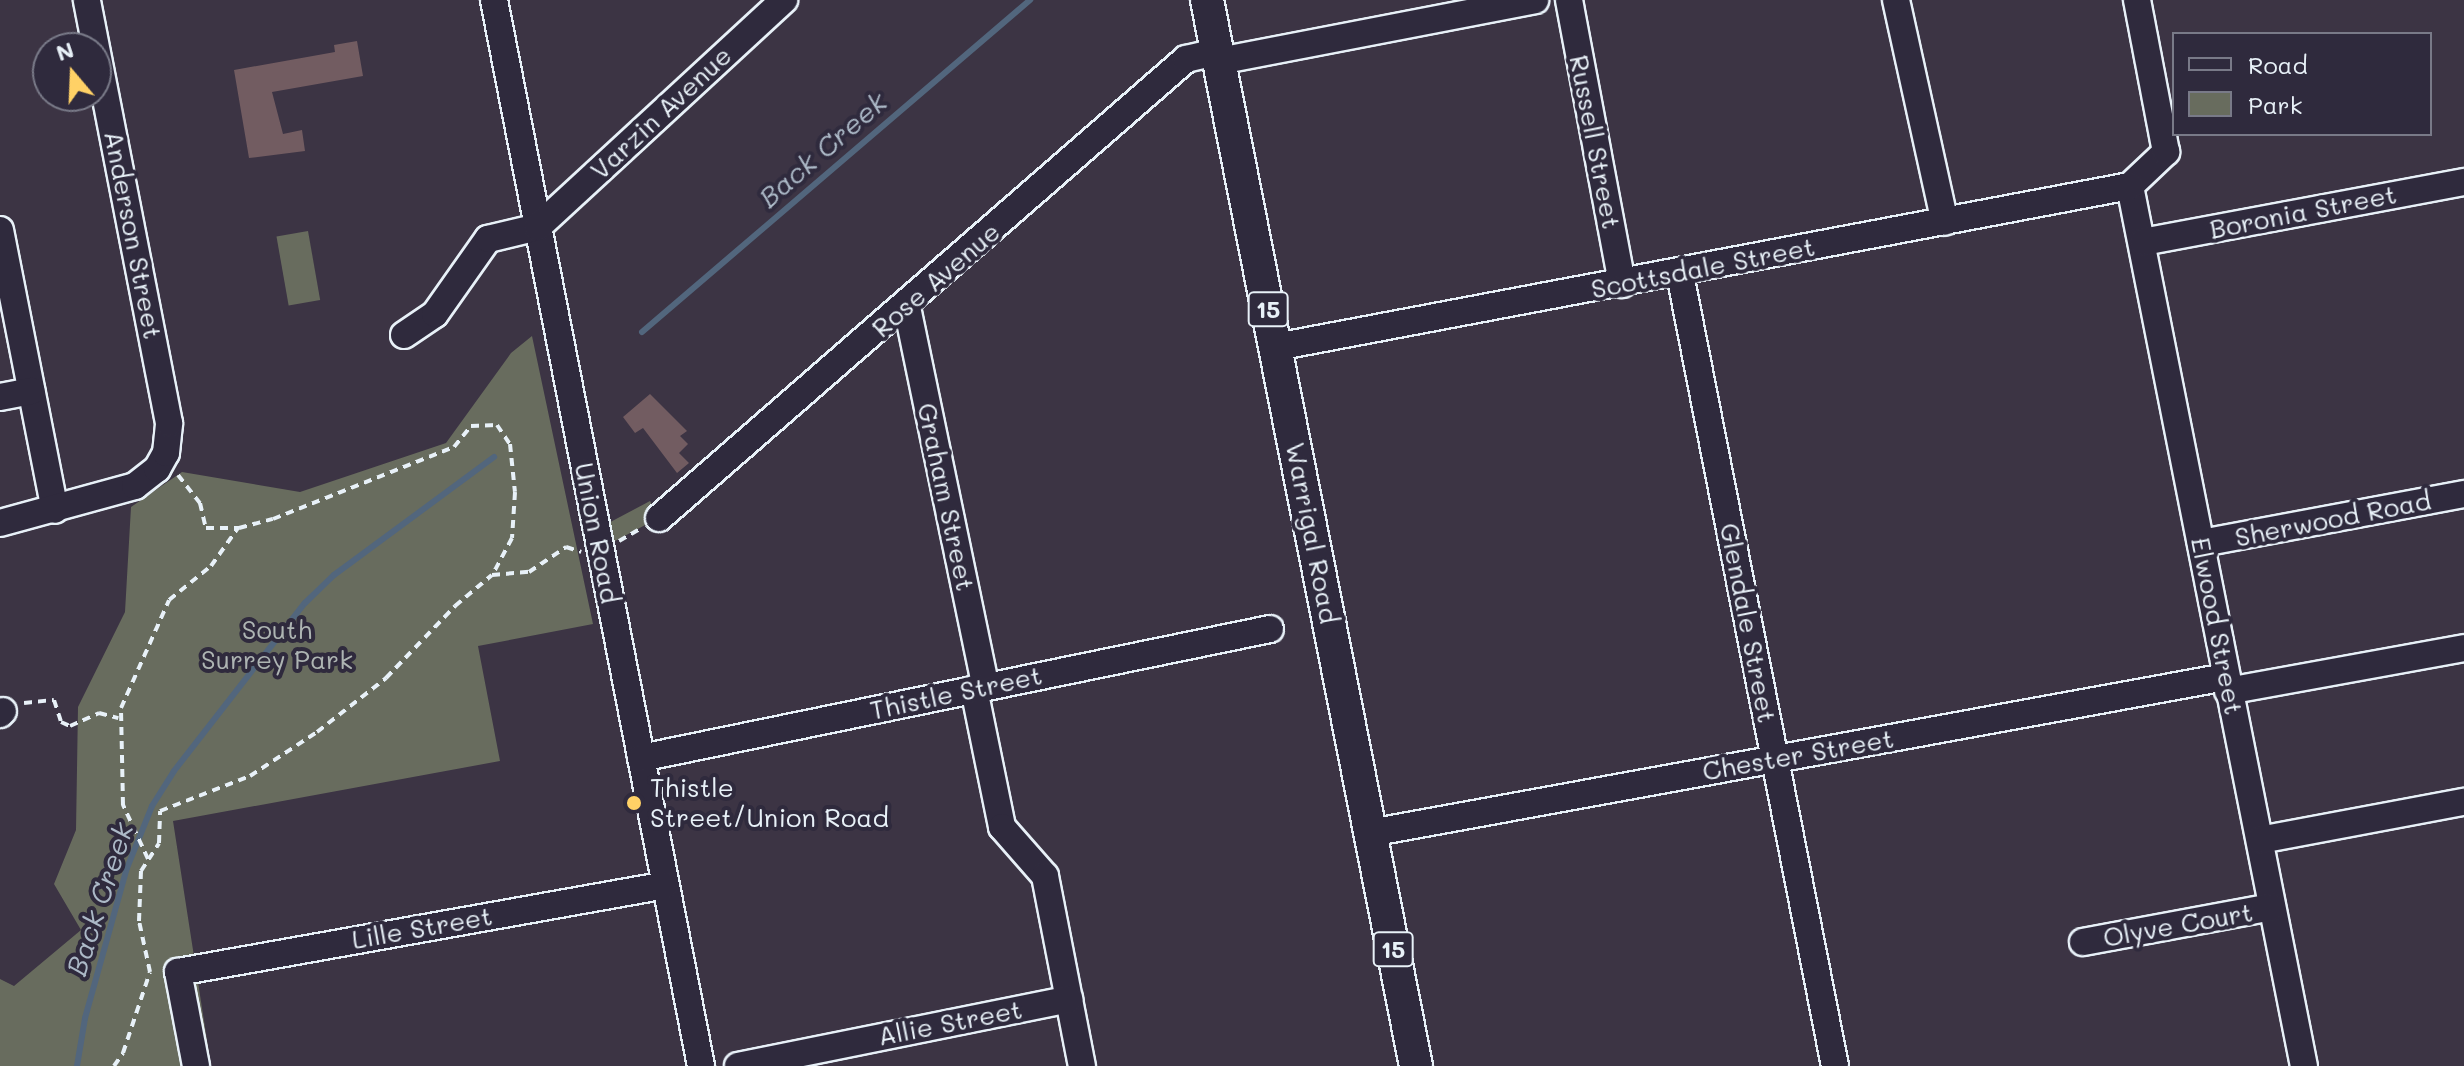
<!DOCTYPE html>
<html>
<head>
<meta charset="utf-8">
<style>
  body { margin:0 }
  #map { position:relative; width:2464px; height:1066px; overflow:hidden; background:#3c3444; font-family:Mali,sans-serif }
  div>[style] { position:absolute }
  .green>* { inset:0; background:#686c5e; transform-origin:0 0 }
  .stream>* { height:6px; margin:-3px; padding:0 3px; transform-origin:3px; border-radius:3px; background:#52667d }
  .building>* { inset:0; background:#725c61 }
  .path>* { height:4px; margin-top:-2px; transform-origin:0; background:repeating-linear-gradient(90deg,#e8f1f8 0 8px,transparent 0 14px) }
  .roads { filter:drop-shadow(2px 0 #e8f1f8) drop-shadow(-2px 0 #e8f1f8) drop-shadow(0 2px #e8f1f8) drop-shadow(0 -2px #e8f1f8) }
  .minor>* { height:26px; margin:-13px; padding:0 13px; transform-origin:13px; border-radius:13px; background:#2f2a3d }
  .major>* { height:32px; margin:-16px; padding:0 16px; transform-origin:16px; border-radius:16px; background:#2f2a3d }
  .dots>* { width:22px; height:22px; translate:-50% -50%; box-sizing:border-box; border:4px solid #2f2a3d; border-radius:50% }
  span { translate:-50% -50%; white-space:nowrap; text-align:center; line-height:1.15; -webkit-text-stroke:8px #2f2a3d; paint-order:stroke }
  .shield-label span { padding:2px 6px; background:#2f2a3d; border:2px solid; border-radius:6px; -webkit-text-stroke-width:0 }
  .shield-label { font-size:24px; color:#e8f1f8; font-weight:700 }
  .street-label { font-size:26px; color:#e8f1f8 }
  .park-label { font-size:26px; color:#aeb5b3 }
  .poi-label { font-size:26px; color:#e8f1f8 }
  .left { translate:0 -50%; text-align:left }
  .water-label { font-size:28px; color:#acb9c7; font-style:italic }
  .legend { position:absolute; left:2172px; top:32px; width:260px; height:104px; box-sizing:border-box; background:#2f2a3d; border:2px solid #797a88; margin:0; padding:10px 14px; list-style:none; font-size:24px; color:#e8f1f8 }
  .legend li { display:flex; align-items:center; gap:16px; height:40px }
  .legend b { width:40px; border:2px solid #797a88 }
  .north { position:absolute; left:32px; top:32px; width:80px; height:80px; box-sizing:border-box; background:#2f2a3d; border:2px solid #797a88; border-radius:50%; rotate:341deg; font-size:22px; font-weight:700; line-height:32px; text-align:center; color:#e8f1f8 }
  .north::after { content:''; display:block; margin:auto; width:28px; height:36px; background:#ffd166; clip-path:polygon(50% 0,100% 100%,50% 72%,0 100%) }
</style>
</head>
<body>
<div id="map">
  <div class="green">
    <div style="left:308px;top:231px;width:70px;height:32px;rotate:80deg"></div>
    <div style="clip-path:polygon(532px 336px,593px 624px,478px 646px,500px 761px,173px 821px,211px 1066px,0 1066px,0 979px,14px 986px,81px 930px,54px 884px,76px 830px,78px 707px,125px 612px,131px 507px,182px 472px,300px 492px,446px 443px,511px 353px)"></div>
    <div style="left:650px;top:501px;width:19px;height:55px;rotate:62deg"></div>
  </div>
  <div class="stream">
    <div style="left:642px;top:332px;width:511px;rotate:-40.55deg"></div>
    <div style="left:77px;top:1066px;width:49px;rotate:-80.5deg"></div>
    <div style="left:85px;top:1018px;width:156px;rotate:-74.4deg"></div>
    <div style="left:127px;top:868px;width:67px;rotate:-68deg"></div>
    <div style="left:152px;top:806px;width:41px;rotate:-57.8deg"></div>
    <div style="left:174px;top:771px;width:213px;rotate:-52.1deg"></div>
    <div style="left:305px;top:603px;width:40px;rotate:-44deg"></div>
    <div style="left:334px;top:575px;width:199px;rotate:-36.4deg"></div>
  </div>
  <div class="building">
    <div style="clip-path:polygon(357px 41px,363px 76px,272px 92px,283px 134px,302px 130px,305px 151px,249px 158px,234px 70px,335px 52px,334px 45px)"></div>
    <div style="clip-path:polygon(650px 394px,687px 431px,680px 436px,688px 444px,679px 453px,689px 463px,677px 473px,643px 428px,635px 433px,623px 417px)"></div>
  </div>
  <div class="path">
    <div style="left:178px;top:475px;width:36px;rotate:52deg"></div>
    <div style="left:200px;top:503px;width:26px;rotate:77deg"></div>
    <div style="left:206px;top:528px;width:33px"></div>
    <div style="left:239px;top:528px;width:35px;rotate:-15deg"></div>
    <div style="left:273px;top:519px;width:195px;rotate:-21.7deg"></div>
    <div style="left:454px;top:447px;width:27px;rotate:-51deg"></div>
    <div style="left:471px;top:426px;width:26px;rotate:-2deg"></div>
    <div style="left:497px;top:425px;width:23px;rotate:56deg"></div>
    <div style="left:510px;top:444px;width:48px;rotate:84.1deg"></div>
    <div style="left:515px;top:492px;width:46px;rotate:93.7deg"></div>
    <div style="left:512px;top:538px;width:40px;rotate:118deg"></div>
    <div style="left:619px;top:541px;width:24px;rotate:-30deg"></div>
    <div style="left:24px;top:703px;width:30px;rotate:-6deg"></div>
    <div style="left:54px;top:700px;width:23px;rotate:72deg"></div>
    <div style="left:61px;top:722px;width:10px;rotate:24deg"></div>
    <div style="left:70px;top:726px;width:32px;rotate:-24deg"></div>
    <div style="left:99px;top:713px;width:20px;rotate:15deg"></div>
    <div style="left:148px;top:859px;width:60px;rotate:-114.8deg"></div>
    <div style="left:123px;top:805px;width:97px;rotate:-91.2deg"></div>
    <div style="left:121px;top:708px;width:118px;rotate:-66deg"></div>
    <div style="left:169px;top:600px;width:54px;rotate:-39deg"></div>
    <div style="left:211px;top:566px;width:47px;rotate:-54.6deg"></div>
    <div style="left:114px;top:1066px;width:16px;rotate:-55deg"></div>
    <div style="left:123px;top:1053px;width:85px;rotate:-71.6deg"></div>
    <div style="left:150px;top:972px;width:52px;rotate:-102.2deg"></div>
    <div style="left:139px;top:921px;width:50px;rotate:-87.7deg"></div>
    <div style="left:141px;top:871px;width:33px;rotate:-57deg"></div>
    <div style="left:159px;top:843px;width:32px;rotate:-88deg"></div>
    <div style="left:160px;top:811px;width:97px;rotate:-21.3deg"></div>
    <div style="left:250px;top:776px;width:80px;rotate:-33.3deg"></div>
    <div style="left:317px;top:732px;width:88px;rotate:-38deg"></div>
    <div style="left:386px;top:678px;width:100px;rotate:-46.2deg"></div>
    <div style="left:455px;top:606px;width:48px;rotate:-40deg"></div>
    <div style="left:492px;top:575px;width:37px;rotate:-5deg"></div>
    <div style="left:529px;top:572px;width:45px;rotate:-34deg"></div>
    <div style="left:566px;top:547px;width:16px;rotate:18deg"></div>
  </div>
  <div class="roads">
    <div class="minor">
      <div style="left:494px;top:0;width:1086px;rotate:79.01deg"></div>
      <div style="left:1569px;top:0;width:289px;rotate:79.4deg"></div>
      <div style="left:1896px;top:0;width:227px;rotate:77.6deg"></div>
      <div style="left:1219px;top:61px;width:322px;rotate:-10.9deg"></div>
      <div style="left:2130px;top:186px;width:897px;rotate:78.82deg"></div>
      <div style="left:2130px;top:186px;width:50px;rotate:-43.4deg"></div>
      <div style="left:2166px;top:152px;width:155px;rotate:-100.8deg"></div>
      <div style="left:0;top:230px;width:285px;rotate:78.9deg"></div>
      <div style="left:2143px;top:242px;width:327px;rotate:-10.6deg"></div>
      <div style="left:1680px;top:274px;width:807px;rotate:78.93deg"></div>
      <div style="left:907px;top:307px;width:388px;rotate:78.3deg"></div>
      <div style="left:404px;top:335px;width:37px;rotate:-34deg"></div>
      <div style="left:435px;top:314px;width:92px;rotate:-54.8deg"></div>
      <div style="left:488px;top:239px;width:51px;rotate:-13.5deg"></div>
      <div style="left:538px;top:227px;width:335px;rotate:-42.7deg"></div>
      <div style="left:1276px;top:347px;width:869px;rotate:-10.68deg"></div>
      <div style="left:0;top:397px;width:32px;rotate:-11deg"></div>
      <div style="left:659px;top:518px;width:699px;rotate:-41.05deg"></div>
      <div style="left:1186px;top:59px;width:32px;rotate:-13deg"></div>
      <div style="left:0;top:523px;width:140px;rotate:-15.3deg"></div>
      <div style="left:135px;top:486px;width:28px;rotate:-38deg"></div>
      <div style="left:157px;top:469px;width:18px;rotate:-61deg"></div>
      <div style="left:166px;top:453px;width:30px;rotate:-84deg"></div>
      <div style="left:169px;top:423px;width:431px;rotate:-101deg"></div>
      <div style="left:2202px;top:543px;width:267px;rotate:-10.6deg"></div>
      <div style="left:974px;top:689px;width:141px;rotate:78.5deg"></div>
      <div style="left:1002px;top:827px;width:65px;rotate:48.7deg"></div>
      <div style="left:1045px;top:876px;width:194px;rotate:79deg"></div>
      <div style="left:2228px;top:691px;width:240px;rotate:-10.3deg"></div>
      <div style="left:0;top:714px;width:4px;rotate:-45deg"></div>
      <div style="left:641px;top:758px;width:642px;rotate:-11.59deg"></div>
      <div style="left:1370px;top:833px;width:870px;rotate:-10.33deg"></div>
      <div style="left:2260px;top:840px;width:208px;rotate:-10.6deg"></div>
      <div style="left:2083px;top:942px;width:192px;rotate:-10.5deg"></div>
      <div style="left:196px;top:1066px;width:96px;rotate:-100.8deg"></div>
      <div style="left:178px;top:972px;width:495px;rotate:-10.1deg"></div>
      <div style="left:738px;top:1066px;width:338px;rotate:-11.4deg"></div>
    </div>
    <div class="major">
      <div style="left:1207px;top:0;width:1086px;rotate:78.91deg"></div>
    </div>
  </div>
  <div class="dots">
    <div style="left:634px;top:803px;background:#ffd166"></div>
  </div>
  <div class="shield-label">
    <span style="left:1268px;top:309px">15</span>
    <span style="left:1393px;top:949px">15</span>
  </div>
  <div class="street-label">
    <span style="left:661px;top:113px;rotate:-43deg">Varzin Avenue</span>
    <span style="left:1595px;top:142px;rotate:79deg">Russell Street</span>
    <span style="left:2303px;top:212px;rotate:-11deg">Boronia Street</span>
    <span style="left:133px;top:235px;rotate:79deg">Anderson Street</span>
    <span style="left:1703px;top:268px;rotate:-11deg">Scottsdale Street</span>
    <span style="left:936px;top:280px;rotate:-41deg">Rose Avenue</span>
    <span style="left:946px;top:497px;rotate:78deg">Graham Street</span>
    <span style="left:2333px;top:519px;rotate:-11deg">Sherwood Road</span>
    <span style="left:597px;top:533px;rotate:79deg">Union Road</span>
    <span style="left:1312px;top:533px;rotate:79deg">Warrigal Road</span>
    <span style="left:1748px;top:623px;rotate:79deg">Glendale Street</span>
    <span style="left:2217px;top:626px;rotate:79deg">Elwood Street</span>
    <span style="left:956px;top:693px;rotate:-12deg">Thistle Street</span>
    <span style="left:1798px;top:755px;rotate:-10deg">Chester Street</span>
    <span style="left:2178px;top:925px;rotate:-10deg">Olyve Court</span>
    <span style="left:422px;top:928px;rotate:-10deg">Lille Street</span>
    <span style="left:950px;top:1023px;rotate:-11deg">Allie Street</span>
  </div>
  <div class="park-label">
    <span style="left:277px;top:645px">South<br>Surrey Park</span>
  </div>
  <div class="poi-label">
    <span class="left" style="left:650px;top:803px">Thistle<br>Street/Union Road</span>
  </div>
  <div class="water-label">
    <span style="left:822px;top:149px;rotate:-41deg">Back Creek</span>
    <span style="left:99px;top:899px;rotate:-72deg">Back Creek</span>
  </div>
  <ul class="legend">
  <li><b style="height:10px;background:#2f2a3d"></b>Road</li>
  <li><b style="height:22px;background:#686c5e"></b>Park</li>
  </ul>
  <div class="north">N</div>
</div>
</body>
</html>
